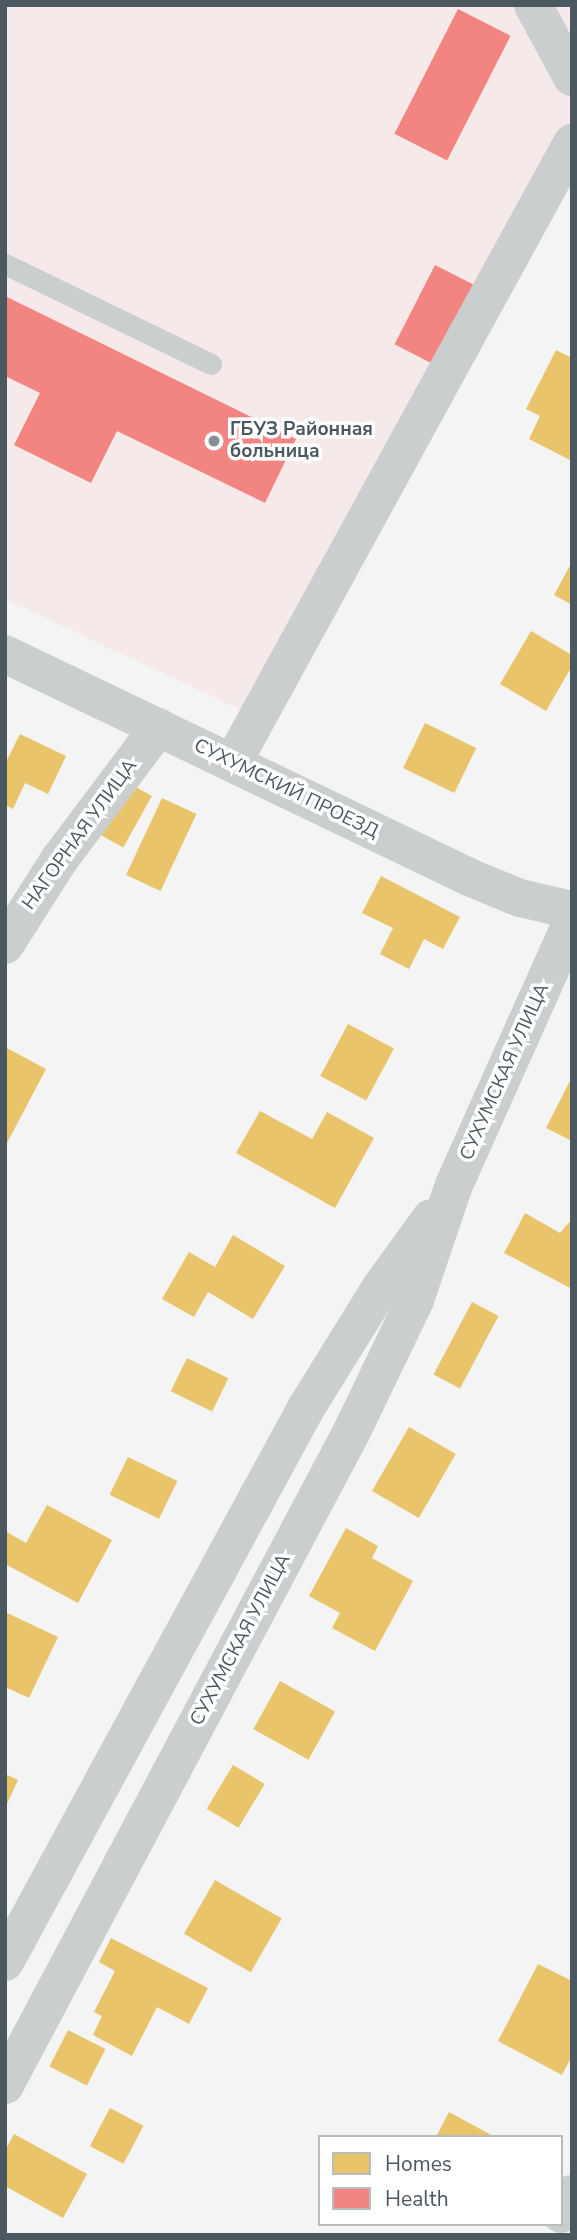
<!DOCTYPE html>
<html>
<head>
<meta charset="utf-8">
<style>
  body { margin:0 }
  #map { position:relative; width:577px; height:2240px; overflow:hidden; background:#f4f4f4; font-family:"Nunito Sans",sans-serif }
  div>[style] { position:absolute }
  .medical>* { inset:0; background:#f5e9ea }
  .homes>* { inset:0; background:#e9c46a; transform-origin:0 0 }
  .health>* { inset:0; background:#f28482; transform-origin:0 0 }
  .lane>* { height:21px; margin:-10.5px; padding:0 10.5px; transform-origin:10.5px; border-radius:10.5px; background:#cbcecf }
  .street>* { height:38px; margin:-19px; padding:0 19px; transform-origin:19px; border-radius:19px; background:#cbcecf }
  .dots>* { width:19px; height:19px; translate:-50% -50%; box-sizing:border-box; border:4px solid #fff; border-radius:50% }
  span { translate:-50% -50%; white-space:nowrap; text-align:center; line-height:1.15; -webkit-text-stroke:7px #fff; paint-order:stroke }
  .poi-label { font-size:19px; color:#4b5860; font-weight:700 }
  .left { translate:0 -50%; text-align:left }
  .street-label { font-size:19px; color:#4b5860 }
  .frame { position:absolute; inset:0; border:7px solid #4b5860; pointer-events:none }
  .legend { position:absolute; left:318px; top:2135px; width:245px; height:91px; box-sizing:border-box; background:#fff; border:2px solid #b7bcbf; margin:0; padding:9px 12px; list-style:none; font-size:21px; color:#4b5860 }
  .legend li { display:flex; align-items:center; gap:14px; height:35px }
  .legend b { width:35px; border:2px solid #b7bcbf }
</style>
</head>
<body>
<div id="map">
  <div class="medical">
    <div style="clip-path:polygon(5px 5px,572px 5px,572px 167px,258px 718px,5px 599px)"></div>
  </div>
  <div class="homes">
    <div style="clip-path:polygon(556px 350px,572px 358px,572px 461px,529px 439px,540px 416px,526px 409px)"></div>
    <div style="clip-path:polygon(572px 562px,572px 605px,554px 595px)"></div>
    <div style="clip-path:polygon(531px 631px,572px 655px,572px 666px,546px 711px,500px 684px)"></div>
    <div style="left:425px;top:723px;width:57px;height:50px;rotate:26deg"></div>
    <div style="clip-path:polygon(20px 734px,66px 756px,48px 794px,25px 783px,13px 809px,5px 805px,5px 764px)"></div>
    <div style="left:123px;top:780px;width:33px;height:59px;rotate:29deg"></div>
    <div style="left:162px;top:798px;width:38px;height:85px;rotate:25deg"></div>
    <div style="clip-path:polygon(381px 876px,460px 917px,443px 949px,424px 939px,409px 969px,380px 954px,393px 928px,362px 913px)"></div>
    <div style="left:348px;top:1024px;width:52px;height:59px;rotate:28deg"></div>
    <div style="clip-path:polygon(5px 1047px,46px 1069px,7px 1143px,5px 1141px)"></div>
    <div style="clip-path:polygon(572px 1077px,572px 1141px,546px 1128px)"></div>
    <div style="clip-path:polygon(260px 1111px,312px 1139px,327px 1112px,374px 1138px,335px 1208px,236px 1153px)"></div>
    <div style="clip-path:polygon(525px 1213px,560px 1233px,572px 1219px,572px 1289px,504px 1253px)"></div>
    <div style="clip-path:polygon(233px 1235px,285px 1266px,253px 1319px,208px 1292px,194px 1317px,162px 1299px,189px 1252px,215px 1267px)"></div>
    <div style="left:472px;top:1302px;width:30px;height:82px;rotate:28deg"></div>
    <div style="left:187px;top:1358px;width:46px;height:37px;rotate:26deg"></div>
    <div style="left:409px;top:1427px;width:54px;height:74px;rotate:30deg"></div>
    <div style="left:128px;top:1457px;width:55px;height:42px;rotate:26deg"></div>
    <div style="clip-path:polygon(47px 1505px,112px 1540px,78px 1603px,5px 1564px,5px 1531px,26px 1543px)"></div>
    <div style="clip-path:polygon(346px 1528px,378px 1546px,372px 1558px,413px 1581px,375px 1651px,332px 1628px,340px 1613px,309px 1596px)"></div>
    <div style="clip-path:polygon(5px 1612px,58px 1637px,29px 1698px,5px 1687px)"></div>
    <div style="left:280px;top:1681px;width:63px;height:55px;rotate:29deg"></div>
    <div style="left:233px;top:1765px;width:37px;height:51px;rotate:31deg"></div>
    <div style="clip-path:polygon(5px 1774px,18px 1780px,5px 1808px)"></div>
    <div style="left:215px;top:1880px;width:77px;height:62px;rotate:30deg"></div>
    <div style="clip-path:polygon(111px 1938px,208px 1988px,189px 2024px,157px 2007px,132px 2056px,93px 2035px,102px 2016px,94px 2012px,115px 1971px,99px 1962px)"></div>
    <div style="clip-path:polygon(538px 1964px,572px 1981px,572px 2056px,562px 2075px,498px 2041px)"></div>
    <div style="left:68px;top:2030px;width:42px;height:41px;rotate:27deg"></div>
    <div style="left:110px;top:2108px;width:38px;height:43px;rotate:28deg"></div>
    <div style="clip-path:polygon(449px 2112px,495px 2137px,436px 2137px)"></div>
    <div style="clip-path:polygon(14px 2134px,87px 2174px,63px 2218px,5px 2186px,5px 2151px)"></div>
  </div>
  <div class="health">
    <div style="left:458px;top:9px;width:59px;height:140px;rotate:27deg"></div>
    <div style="left:435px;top:265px;width:47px;height:89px;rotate:27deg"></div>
    <div style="clip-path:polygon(5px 296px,296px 439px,265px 503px,117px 431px,91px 483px,14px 445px,40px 393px,5px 376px)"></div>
  </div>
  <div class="lane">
    <div style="left:5px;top:264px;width:229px;rotate:25.9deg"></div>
  </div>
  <div class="street">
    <div style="left:533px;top:5px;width:82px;rotate:61.6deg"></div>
    <div style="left:5px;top:654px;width:517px;rotate:25.67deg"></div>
    <div style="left:471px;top:878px;width:53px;rotate:22.2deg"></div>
    <div style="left:520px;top:898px;width:53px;rotate:13deg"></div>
    <div style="left:233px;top:762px;width:706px;rotate:-61.29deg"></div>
    <div style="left:5px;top:945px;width:101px;rotate:-57.6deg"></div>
    <div style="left:59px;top:860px;width:166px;rotate:-53.1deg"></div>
    <div style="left:5px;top:1962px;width:630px;rotate:-61.48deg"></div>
    <div style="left:306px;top:1408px;width:142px;rotate:-58.2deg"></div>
    <div style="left:381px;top:1287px;width:85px;rotate:-54.1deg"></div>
    <div style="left:5px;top:2085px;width:738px;rotate:-62.05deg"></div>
    <div style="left:351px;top:1433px;width:148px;rotate:-64.3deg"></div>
    <div style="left:415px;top:1300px;width:121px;rotate:-71.3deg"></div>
    <div style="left:454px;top:1185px;width:289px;rotate:-65.9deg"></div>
    <div style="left:561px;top:2214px;width:23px;rotate:-61deg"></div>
  </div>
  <div class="dots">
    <div style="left:214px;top:441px;background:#868f94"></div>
  </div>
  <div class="poi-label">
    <span class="left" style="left:230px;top:441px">ГБУЗ Районная<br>больница</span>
  </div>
  <div class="street-label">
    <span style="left:286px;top:789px;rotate:26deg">СУХУМСКИЙ ПРОЕЗД</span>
    <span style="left:80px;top:835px;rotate:-54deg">НАГОРНАЯ УЛИЦА</span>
    <span style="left:505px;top:1072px;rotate:-66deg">СУХУМСКАЯ УЛИЦА</span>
    <span style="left:241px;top:1640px;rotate:-62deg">СУХУМСКАЯ УЛИЦА</span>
  </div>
  <div class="frame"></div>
  <ul class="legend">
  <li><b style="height:19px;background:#e9c46a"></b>Homes</li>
  <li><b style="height:19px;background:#f28482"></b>Health</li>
  </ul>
</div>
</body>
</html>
